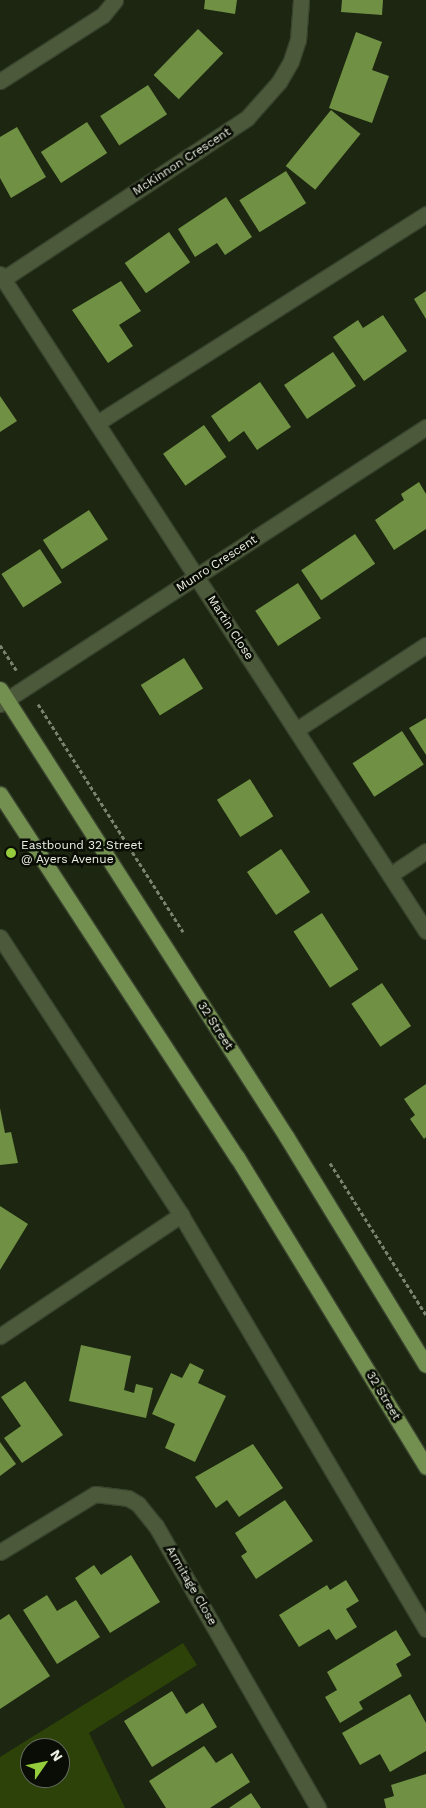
<!DOCTYPE html>
<html>
<head>
<meta charset="utf-8">
<style>
  body { margin:0 }
  #map { position:relative; width:426px; height:1808px; overflow:hidden; background:#1c2610; font-family:"Work Sans",sans-serif }
  div>[style] { position:absolute }
  .green>* { inset:0; background:#2d4208 }
  .building>* { inset:0; background:#709144; transform-origin:0 0 }
  .path>* { height:3px; margin-top:-1.5px; transform-origin:0; background:repeating-linear-gradient(90deg,#7a8270 0 4px,transparent 0 6.5px) }
  .roads { filter:drop-shadow(1px 0 #39432e) drop-shadow(-1px 0 #39432e) drop-shadow(0 1px #39432e) drop-shadow(0 -1px #39432e) }
  .minor>* { height:15px; margin:-7.5px; padding:0 7.5px; transform-origin:7.5px; border-radius:7.5px; background:#4c5a3b }
  .major>* { height:15px; margin:-7.5px; padding:0 7.5px; transform-origin:7.5px; border-radius:7.5px; background:#749051 }
  .dots>* { width:14px; height:14px; translate:-50% -50%; box-sizing:border-box; border:2px solid #090d05; border-radius:50% }
  span { translate:-50% -50%; white-space:nowrap; text-align:center; line-height:1.15; -webkit-text-stroke:5px #090d05; paint-order:stroke }
  .street-label { font-size:12px; color:#ebf2e4 }
  .poi-label { font-size:12px; color:#ebf2e4 }
  .left { translate:0 -50%; text-align:left }
  .north { position:absolute; left:20px; top:1738px; width:50px; height:50px; box-sizing:border-box; background:#090d05; border:1px solid #63695e; border-radius:50%; rotate:57deg; font-size:14px; font-weight:700; line-height:20px; text-align:center; color:#ebf2e4 }
  .north::after { content:''; display:block; margin:auto; width:18px; height:22px; background:#94cc3b; clip-path:polygon(50% 0,100% 100%,50% 72%,0 100%) }
</style>
</head>
<body>
<div id="map">
  <div class="green">
    <div style="clip-path:polygon(evenodd,183px 1643px,197px 1665px,89px 1733px,125px 1808px,0 1808px,0 1757px,183px 1643px,30px 1748px,60px 1748px,60px 1778px,30px 1778px,30px 1748px)"></div>
  </div>
  <div class="building">
    <div style="clip-path:polygon(205px 0,237px 0,235px 14px,204px 9px)"></div>
    <div style="clip-path:polygon(342px 0,383px 0,382px 15px,341px 12px)"></div>
    <div style="left:198px;top:29px;width:35px;height:64px;rotate:44deg"></div>
    <div style="clip-path:polygon(356px 32px,382px 42px,372px 70px,389px 76px,372px 123px,329px 108px)"></div>
    <div style="left:148px;top:85px;width:35px;height:57px;rotate:57deg"></div>
    <div style="left:331px;top:110px;width:38px;height:72px;rotate:39deg"></div>
    <div style="left:87px;top:122px;width:37px;height:55px;rotate:57deg"></div>
    <div style="clip-path:polygon(17px 127px,46px 177px,11px 198px,0 178px,0 137px)"></div>
    <div style="left:286px;top:171px;width:38px;height:55px;rotate:58deg"></div>
    <div style="clip-path:polygon(226px 197px,252px 237px,225px 255px,217px 243px,195px 257px,178px 229px)"></div>
    <div style="left:169px;top:232px;width:37px;height:54px;rotate:55deg"></div>
    <div style="clip-path:polygon(121px 281px,141px 311px,119px 325px,133px 346px,108px 363px,72px 310px)"></div>
    <div style="clip-path:polygon(426px 291px,426px 319px,414px 299px)"></div>
    <div style="clip-path:polygon(383px 315px,407px 351px,364px 381px,333px 337px,358px 320px,363px 328px)"></div>
    <div style="left:333px;top:352px;width:41px;height:59px;rotate:56deg"></div>
    <div style="clip-path:polygon(260px 382px,291px 427px,257px 450px,244px 431px,229px 442px,211px 416px)"></div>
    <div style="clip-path:polygon(0 396px,17px 421px,0 432px)"></div>
    <div style="left:204px;top:425px;width:39px;height:50px;rotate:55deg"></div>
    <div style="clip-path:polygon(419px 482px,426px 494px,426px 529px,394px 550px,375px 520px,404px 500px,401px 494px)"></div>
    <div style="left:89px;top:510px;width:35px;height:55px;rotate:57deg"></div>
    <div style="left:355px;top:534px;width:36px;height:65px;rotate:56deg"></div>
    <div style="left:40px;top:549px;width:40px;height:46px;rotate:57deg"></div>
    <div style="left:298px;top:583px;width:42px;height:51px;rotate:57deg"></div>
    <div style="left:184px;top:658px;width:36px;height:51px;rotate:58deg"></div>
    <div style="clip-path:polygon(426px 718px,426px 755px,409px 728px)"></div>
    <div style="left:402px;top:731px;width:40px;height:59px;rotate:57deg"></div>
    <div style="left:250px;top:779px;width:44px;height:39px;rotate:58deg"></div>
    <div style="left:281px;top:849px;width:52px;height:41px;rotate:56deg"></div>
    <div style="left:322px;top:913px;width:67px;height:34px;rotate:57deg"></div>
    <div style="left:382px;top:983px;width:52px;height:37px;rotate:56deg"></div>
    <div style="clip-path:polygon(426px 1084px,426px 1137px,424px 1139px,410px 1119px,415px 1115px,404px 1099px)"></div>
    <div style="clip-path:polygon(0 1108px,5px 1133px,11px 1132px,18px 1163px,0 1165px)"></div>
    <div style="clip-path:polygon(0 1206px,28px 1224px,0 1270px)"></div>
    <div style="clip-path:polygon(81px 1345px,131px 1356px,124px 1390px,134px 1393px,136px 1384px,153px 1388px,146px 1418px,69px 1401px)"></div>
    <div style="clip-path:polygon(190px 1363px,204px 1370px,198px 1383px,226px 1396px,195px 1462px,165px 1448px,175px 1424px,152px 1414px,171px 1373px,182px 1378px)"></div>
    <div style="clip-path:polygon(25px 1381px,63px 1435px,22px 1463px,4px 1438px,21px 1426px,1px 1397px)"></div>
    <div style="clip-path:polygon(0 1442px,16px 1464px,0 1476px)"></div>
    <div style="clip-path:polygon(253px 1444px,283px 1488px,239px 1517px,227px 1500px,216px 1508px,195px 1477px)"></div>
    <div style="clip-path:polygon(285px 1500px,313px 1541px,256px 1579px,241px 1556px,247px 1552px,235px 1533px)"></div>
    <div style="clip-path:polygon(131px 1555px,160px 1602px,110px 1633px,75px 1578px,94px 1565px,101px 1575px)"></div>
    <div style="clip-path:polygon(346px 1580px,359px 1601px,346px 1609px,357px 1627px,336px 1640px,329px 1629px,299px 1647px,279px 1615px,327px 1585px,330px 1590px)"></div>
    <div style="clip-path:polygon(47px 1595px,57px 1611px,76px 1600px,100px 1637px,57px 1664px,23px 1610px)"></div>
    <div style="clip-path:polygon(9px 1614px,50px 1676px,0 1709px,0 1620px)"></div>
    <div style="clip-path:polygon(396px 1630px,411px 1655px,396px 1664px,402px 1676px,359px 1702px,363px 1709px,340px 1723px,325px 1697px,337px 1690px,327px 1672px)"></div>
    <div style="clip-path:polygon(172px 1691px,186px 1714px,203px 1703px,217px 1727px,152px 1767px,124px 1721px)"></div>
    <div style="clip-path:polygon(410px 1694px,426px 1723px,426px 1751px,390px 1772px,380px 1754px,360px 1765px,342px 1733px)"></div>
    <div style="clip-path:polygon(204px 1746px,216px 1763px,232px 1753px,250px 1782px,210px 1808px,166px 1808px,149px 1781px)"></div>
    <div style="clip-path:polygon(426px 1774px,426px 1808px,386px 1808px,384px 1799px,394px 1796px,391px 1785px)"></div>
    <div style="clip-path:polygon(251px 1793px,261px 1808px,229px 1808px)"></div>
  </div>
  <div class="path">
    <div style="left:0;top:645px;width:30px;rotate:57deg"></div>
    <div style="left:38px;top:704px;width:270px;rotate:57.5deg"></div>
    <div style="left:330px;top:1163px;width:180px;rotate:57.7deg"></div>
  </div>
  <div class="roads">
    <div class="minor">
      <div style="left:0;top:81px;width:122px;rotate:-32.7deg"></div>
      <div style="left:103px;top:15px;width:19px;rotate:-51deg"></div>
      <div style="left:0;top:274px;width:783px;rotate:57.04deg"></div>
      <div style="left:3px;top:279px;width:292px;rotate:-33.4deg"></div>
      <div style="left:247px;top:118px;width:48px;rotate:-48.4deg"></div>
      <div style="left:279px;top:82px;width:24px;rotate:-60deg"></div>
      <div style="left:291px;top:61px;width:22px;rotate:-72deg"></div>
      <div style="left:298px;top:40px;width:40px;rotate:-85.7deg"></div>
      <div style="left:97px;top:423px;width:390px;rotate:-32.4deg"></div>
      <div style="left:0;top:704px;width:508px;rotate:-33.03deg"></div>
      <div style="left:296px;top:730px;width:155px;rotate:-33.2deg"></div>
      <div style="left:390px;top:875px;width:43px;rotate:-33.7deg"></div>
      <div style="left:0;top:937px;width:332px;rotate:56.9deg"></div>
      <div style="left:181px;top:1215px;width:481px;rotate:59.4deg"></div>
      <div style="left:0;top:1336px;width:218px;rotate:-33.8deg"></div>
      <div style="left:0;top:1552px;width:111px;rotate:-31.4deg"></div>
      <div style="left:95px;top:1494px;width:33px;rotate:7deg"></div>
      <div style="left:128px;top:1498px;width:12px;rotate:31deg"></div>
      <div style="left:138px;top:1504px;width:28px;rotate:51deg"></div>
      <div style="left:156px;top:1526px;width:325px;rotate:60.1deg"></div>
    </div>
    <div class="major">
      <div style="left:0;top:689px;width:531px;rotate:57.39deg"></div>
      <div style="left:286px;top:1136px;width:268px;rotate:58.6deg"></div>
      <div style="left:0;top:794px;width:434px;rotate:56.9deg"></div>
      <div style="left:237px;top:1157px;width:363px;rotate:58.6deg"></div>
    </div>
  </div>
  <div class="dots">
    <div style="left:11px;top:853px;background:#94cc3b"></div>
  </div>
  <div class="street-label">
    <span style="left:182px;top:162px;rotate:-33deg">McKinnon Crescent</span>
    <span style="left:217px;top:564px;rotate:-33deg">Munro Crescent</span>
    <span style="left:230px;top:628px;rotate:57deg">Martin Close</span>
    <span style="left:215px;top:1026px;rotate:57deg">32 Street</span>
    <span style="left:383px;top:1396px;rotate:59deg">32 Street</span>
    <span style="left:191px;top:1586px;rotate:60deg">Armitage Close</span>
  </div>
  <div class="poi-label">
    <span class="left" style="left:21px;top:853px">Eastbound 32 Street<br>@ Ayers Avenue</span>
  </div>
  <div class="north">N</div>
</div>
</body>
</html>
